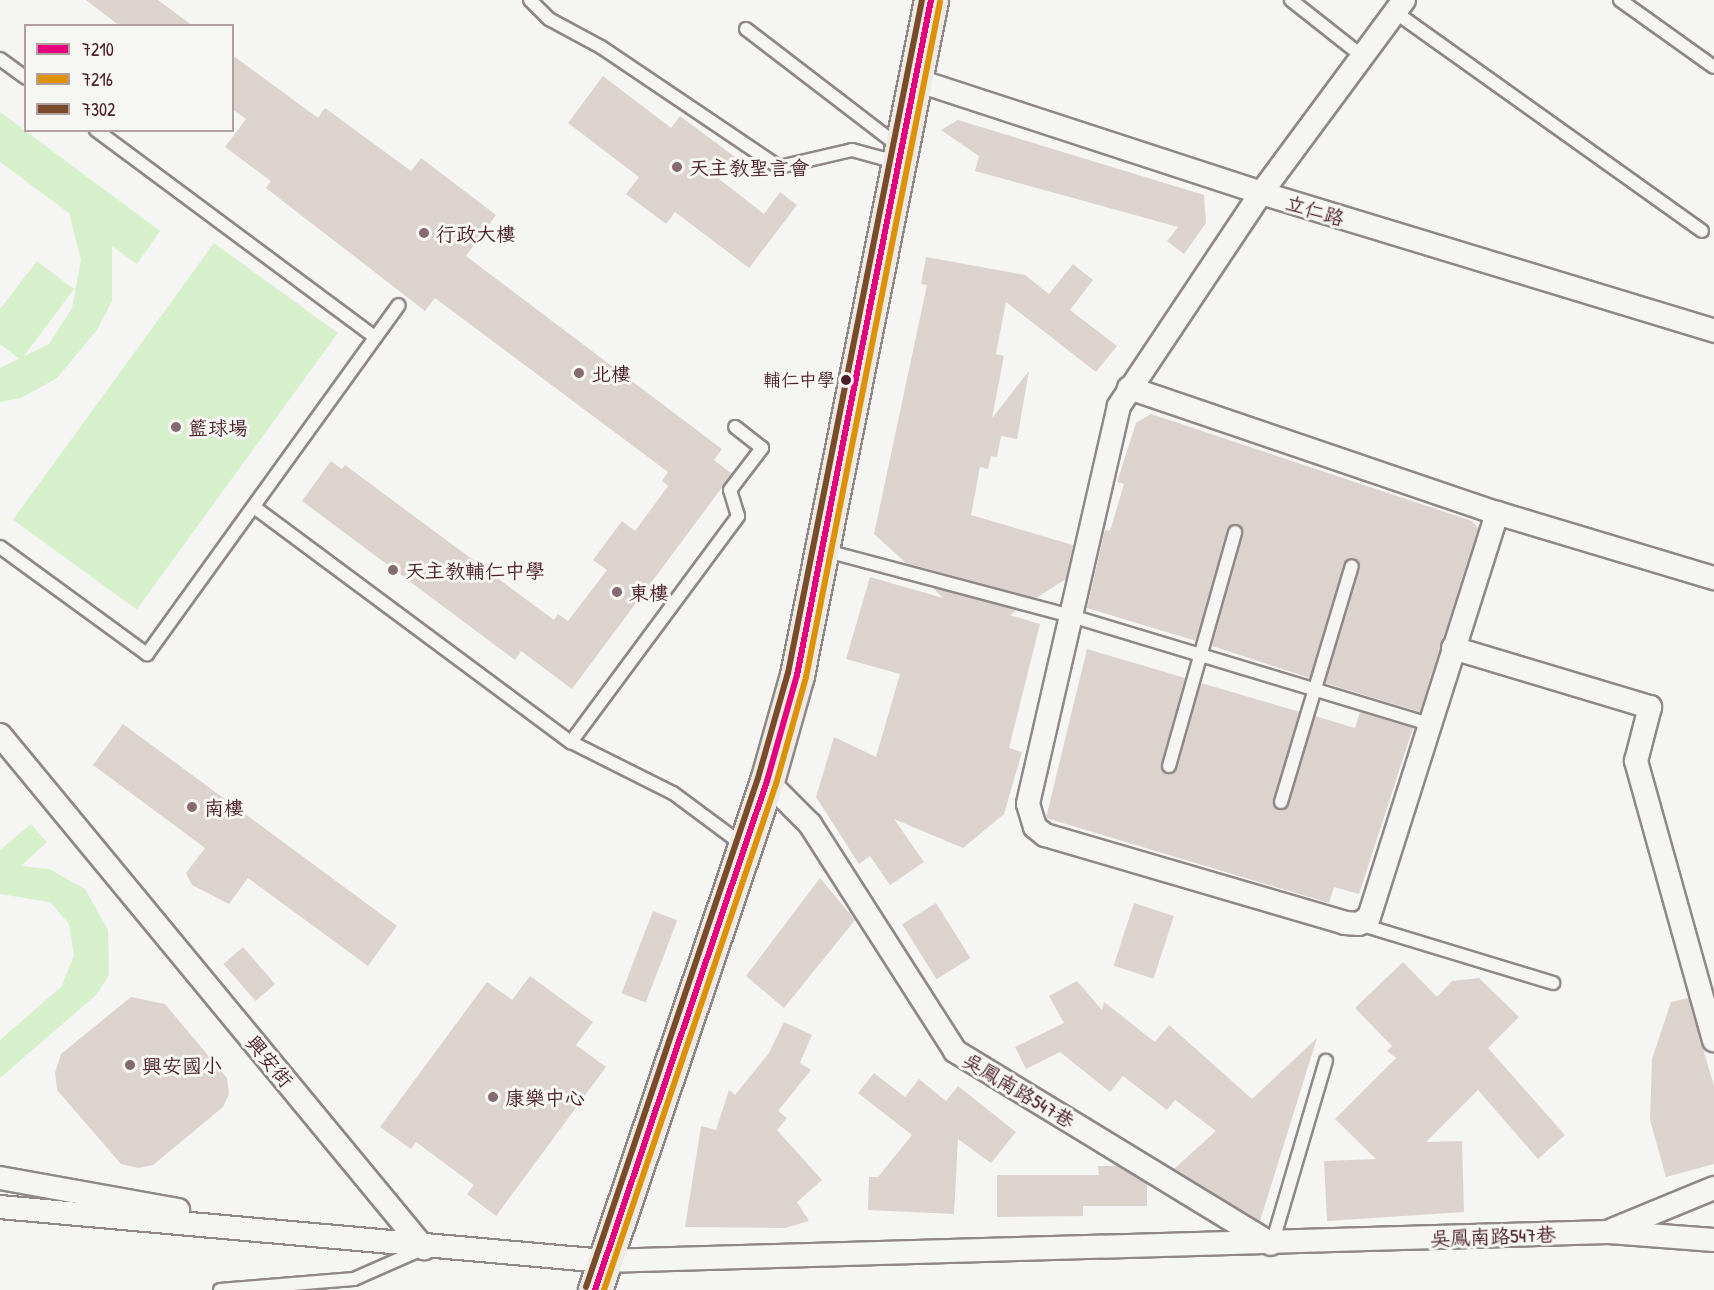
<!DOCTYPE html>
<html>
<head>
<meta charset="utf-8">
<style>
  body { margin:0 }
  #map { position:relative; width:1714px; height:1290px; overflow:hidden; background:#f5f5f3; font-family:"Patrick Hand","LXGW WenKai TC",sans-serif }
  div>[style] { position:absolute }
  .green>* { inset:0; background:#d6f0cb; transform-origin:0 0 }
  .building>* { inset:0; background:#ddd3ce; transform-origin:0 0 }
  .roads { filter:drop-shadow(2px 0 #8f8788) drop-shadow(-2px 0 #8f8788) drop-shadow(0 2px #8f8788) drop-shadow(0 -2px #8f8788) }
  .lane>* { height:12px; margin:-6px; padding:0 6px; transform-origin:6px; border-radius:6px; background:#f5f5f3 }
  .street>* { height:22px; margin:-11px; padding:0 11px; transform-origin:11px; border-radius:11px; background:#f5f5f3 }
  .primary>* { height:33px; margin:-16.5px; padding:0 16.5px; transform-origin:16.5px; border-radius:16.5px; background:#eeebe4 }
  .bus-1>* { height:6px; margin:-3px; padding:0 3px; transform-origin:3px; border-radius:3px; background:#e5007d }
  .bus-2>* { height:6px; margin:-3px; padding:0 3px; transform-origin:3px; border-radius:3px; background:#dd9206 }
  .bus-3>* { height:6px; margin:-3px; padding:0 3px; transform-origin:3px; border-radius:3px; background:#7a4b2a }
  .dots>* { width:16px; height:16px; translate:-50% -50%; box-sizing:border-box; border:3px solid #f6f6f2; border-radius:50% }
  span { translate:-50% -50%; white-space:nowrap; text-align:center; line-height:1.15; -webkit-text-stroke:6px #f6f6f2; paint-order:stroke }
  .bus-label { font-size:18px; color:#4a1f2b }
  .right { translate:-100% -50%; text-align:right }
  .poi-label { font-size:20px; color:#4a1f2b }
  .left { translate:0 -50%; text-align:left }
  .street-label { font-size:20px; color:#4a1f2b }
  .legend { position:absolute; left:24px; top:24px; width:210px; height:108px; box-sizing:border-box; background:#f6f6f2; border:2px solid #b1a0a2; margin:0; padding:8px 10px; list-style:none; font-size:18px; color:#4a1f2b }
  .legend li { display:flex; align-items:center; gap:12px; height:30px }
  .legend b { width:30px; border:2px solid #b1a0a2 }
</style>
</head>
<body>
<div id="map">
  <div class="green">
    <div style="clip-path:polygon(0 112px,160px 231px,137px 264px,112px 246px,112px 301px,97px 330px,57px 378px,21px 398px,0 402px,0 368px,49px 344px,72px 308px,81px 260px,69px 213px,0 162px)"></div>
    <div style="left:214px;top:243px;width:153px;height:342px;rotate:36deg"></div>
    <div style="clip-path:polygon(37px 261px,74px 289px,21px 360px,0 344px,0 309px)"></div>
    <div style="clip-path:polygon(31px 824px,47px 842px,21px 866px,49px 869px,85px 889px,108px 930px,109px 975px,96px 995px,0 1078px,0 1040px,61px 987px,74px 956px,69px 924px,50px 902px,0 894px,0 850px)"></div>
  </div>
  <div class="building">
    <div style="clip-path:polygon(86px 0,158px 0,193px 26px,120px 26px)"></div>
    <div style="clip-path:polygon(232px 55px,318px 118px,325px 108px,411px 171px,421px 158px,496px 215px,466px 256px,722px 449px,714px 460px,732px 474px,572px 689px,521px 651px,515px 660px,302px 501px,331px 461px,342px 469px,345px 465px,554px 620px,558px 614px,568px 621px,607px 570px,593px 560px,622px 521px,635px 531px,668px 486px,662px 481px,668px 472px,435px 298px,425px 311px,266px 188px,271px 181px,225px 147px,246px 119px,232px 109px)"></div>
    <div style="clip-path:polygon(603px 76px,671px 128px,680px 116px,735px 157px,719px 179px,764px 214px,780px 192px,797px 205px,749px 268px,675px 212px,666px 224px,626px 194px,639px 177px,568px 123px)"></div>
    <div style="clip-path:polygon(958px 120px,1204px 195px,1206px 223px,1184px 254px,1167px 241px,1178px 227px,975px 171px,979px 156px,941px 130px)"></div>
    <div style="clip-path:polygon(926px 257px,1025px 275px,1049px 294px,1073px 264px,1093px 280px,1070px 310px,1117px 346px,1096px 372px,1006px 302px,996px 354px,1004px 356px,992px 418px,1029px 371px,1017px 439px,1001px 436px,997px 457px,991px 456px,988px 469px,980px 467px,971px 515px,1073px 545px,1066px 579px,1036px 598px,906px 563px,874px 534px,927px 285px,921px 284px)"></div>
    <div style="clip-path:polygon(1151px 414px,1472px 521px,1478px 528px,1420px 712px,1325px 683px,1360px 568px,1355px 558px,1344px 564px,1310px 678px,1212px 646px,1243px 534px,1238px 524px,1227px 530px,1196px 641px,1087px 608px,1105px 530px,1110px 531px,1124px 484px,1117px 482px,1136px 423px)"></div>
    <div style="clip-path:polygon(870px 577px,943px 598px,932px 587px,1017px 610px,1010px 615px,1040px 624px,1009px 748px,1022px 752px,1004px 814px,963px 848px,894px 819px,924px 862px,890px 885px,870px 856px,859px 864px,816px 797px,834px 737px,876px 757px,900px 674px,846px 659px)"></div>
    <div style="clip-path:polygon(1087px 649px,1185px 678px,1161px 764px,1166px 774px,1177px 768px,1201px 683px,1300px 712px,1273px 800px,1279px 810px,1289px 804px,1315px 716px,1355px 728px,1360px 712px,1413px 728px,1359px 894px,1334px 887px,1329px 903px,1046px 818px)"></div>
    <div style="clip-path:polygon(123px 724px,397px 926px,368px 966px,248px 878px,229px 904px,192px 885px,186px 873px,205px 848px,93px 765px)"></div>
    <div style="clip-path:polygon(820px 878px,855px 920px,784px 1008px,746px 976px)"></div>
    <div style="left:936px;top:903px;width:65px;height:40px;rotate:58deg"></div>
    <div style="left:1134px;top:903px;width:42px;height:66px;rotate:18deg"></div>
    <div style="left:653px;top:911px;width:26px;height:88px;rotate:21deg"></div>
    <div style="left:243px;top:947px;width:49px;height:26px;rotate:49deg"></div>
    <div style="clip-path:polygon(1403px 962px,1437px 997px,1452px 981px,1479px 978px,1519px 1017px,1488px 1048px,1565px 1135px,1538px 1159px,1478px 1090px,1426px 1142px,1462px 1141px,1464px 1212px,1327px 1221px,1324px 1161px,1376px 1159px,1335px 1119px,1396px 1058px,1387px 1051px,1392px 1046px,1355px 1008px)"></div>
    <div style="clip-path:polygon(530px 976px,593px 1022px,576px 1045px,606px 1067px,496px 1216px,467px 1194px,474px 1185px,416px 1142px,411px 1149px,380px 1127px,487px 982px,512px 1000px)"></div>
    <div style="clip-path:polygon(1077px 981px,1102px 1010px,1104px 1002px,1155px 1042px,1169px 1025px,1252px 1099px,1317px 1038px,1260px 1221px,1174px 1169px,1216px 1131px,1175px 1100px,1167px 1110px,1123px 1076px,1110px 1092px,1060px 1052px,1026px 1069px,1015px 1047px,1064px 1023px,1049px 996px)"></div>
    <div style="clip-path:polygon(131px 997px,165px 1004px,227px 1078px,229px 1094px,223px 1107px,153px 1165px,138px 1168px,121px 1164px,57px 1090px,55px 1073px,61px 1054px)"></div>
    <div style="clip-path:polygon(1688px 998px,1714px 1086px,1714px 1164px,1666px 1177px,1650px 1120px,1652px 1059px,1671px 1002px)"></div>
    <div style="clip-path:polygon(784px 1022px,812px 1035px,800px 1063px,811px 1070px,778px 1111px,787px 1118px,777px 1130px,822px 1180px,797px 1202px,809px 1221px,785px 1228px,685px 1227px,701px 1126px,716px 1130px,729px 1090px,735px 1095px,769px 1053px)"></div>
    <div style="clip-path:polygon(874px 1073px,905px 1097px,919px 1079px,946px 1101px,958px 1086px,1016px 1132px,991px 1163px,958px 1139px,954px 1214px,868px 1210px,869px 1177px,878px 1177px,912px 1135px,858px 1093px)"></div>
    <div style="clip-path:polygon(1098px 1166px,1118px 1166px,1147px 1184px,1147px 1206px,1083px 1206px,1083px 1216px,997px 1217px,997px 1175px,1099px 1175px)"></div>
  </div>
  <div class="roads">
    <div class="lane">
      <div style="left:530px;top:0;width:27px;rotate:45deg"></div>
      <div style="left:549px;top:19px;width:59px;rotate:28.3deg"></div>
      <div style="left:601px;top:47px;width:215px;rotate:34deg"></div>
      <div style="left:779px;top:167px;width:75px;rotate:-13.1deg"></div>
      <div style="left:852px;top:150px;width:46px;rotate:15.3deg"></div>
      <div style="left:1291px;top:0;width:90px;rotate:38.3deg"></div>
      <div style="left:1620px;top:0;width:115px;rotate:35.5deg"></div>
      <div style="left:1395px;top:12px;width:377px;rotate:35.5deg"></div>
      <div style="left:746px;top:29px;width:194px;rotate:37.5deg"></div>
      <div style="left:0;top:59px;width:32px;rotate:36deg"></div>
      <div style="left:96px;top:130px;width:347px;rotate:36.6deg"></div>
      <div style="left:254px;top:507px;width:395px;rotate:36.6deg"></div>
      <div style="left:571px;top:742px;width:114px;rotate:26.6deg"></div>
      <div style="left:673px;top:793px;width:87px;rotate:36.6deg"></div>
      <div style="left:0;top:547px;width:182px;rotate:36.1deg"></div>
      <div style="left:147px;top:654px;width:430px;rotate:-54.2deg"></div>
      <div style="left:823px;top:550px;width:253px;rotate:14.9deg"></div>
      <div style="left:1068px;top:615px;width:377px;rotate:16.8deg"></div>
      <div style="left:571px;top:742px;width:281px;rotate:-53.5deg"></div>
      <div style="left:738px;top:516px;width:27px;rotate:-107deg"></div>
      <div style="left:730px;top:490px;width:53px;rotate:-52.7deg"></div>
      <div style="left:762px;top:448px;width:34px;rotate:-142deg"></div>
      <div style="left:1169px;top:766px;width:243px;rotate:-74.2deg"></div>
      <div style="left:1281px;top:802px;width:246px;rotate:-73.3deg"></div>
      <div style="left:1359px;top:924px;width:203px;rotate:16.9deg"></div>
      <div style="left:1272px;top:1244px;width:191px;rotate:-73.6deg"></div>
      <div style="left:220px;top:1290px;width:134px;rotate:-4.7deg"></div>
      <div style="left:354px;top:1279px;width:74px;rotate:-23.8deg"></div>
    </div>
    <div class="street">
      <div style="left:1404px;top:0;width:240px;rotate:126.5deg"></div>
      <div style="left:1261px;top:193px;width:256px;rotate:123.7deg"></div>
      <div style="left:1119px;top:406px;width:408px;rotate:102.9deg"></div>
      <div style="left:1028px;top:804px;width:24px;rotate:73deg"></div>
      <div style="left:1035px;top:827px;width:13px;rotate:39deg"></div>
      <div style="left:1045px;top:835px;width:313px;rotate:16.3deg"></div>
      <div style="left:1345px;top:923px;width:14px;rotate:4deg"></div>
      <div style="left:1359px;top:924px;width:12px;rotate:-35deg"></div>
      <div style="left:1369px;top:917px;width:424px;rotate:-72.4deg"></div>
      <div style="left:919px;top:81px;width:360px;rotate:18.1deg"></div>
      <div style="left:1261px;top:193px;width:474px;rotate:16.9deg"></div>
      <div style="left:1129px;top:388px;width:389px;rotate:18.8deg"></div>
      <div style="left:1497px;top:513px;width:227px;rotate:16.7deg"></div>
      <div style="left:1453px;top:648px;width:206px;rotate:16.7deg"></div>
      <div style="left:1650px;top:707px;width:56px;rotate:104.5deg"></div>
      <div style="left:1636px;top:761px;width:290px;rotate:74.4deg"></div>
      <div style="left:0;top:735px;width:666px;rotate:50.43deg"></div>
      <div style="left:767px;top:781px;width:61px;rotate:45deg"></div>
      <div style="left:810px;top:824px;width:269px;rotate:57.4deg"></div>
      <div style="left:955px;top:1051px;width:370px;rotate:31.4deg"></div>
      <div style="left:0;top:1178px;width:181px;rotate:10.2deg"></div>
      <div style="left:0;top:1207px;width:606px;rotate:5.11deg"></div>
      <div style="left:604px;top:1261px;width:1004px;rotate:-1.65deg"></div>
      <div style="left:1608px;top:1232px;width:106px;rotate:4.3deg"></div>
      <div style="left:1612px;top:1230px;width:110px;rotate:-22.4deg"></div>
    </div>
    <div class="primary">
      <div style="left:595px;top:1290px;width:537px;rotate:-71.33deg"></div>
      <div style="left:767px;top:781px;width:110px;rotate:-74.2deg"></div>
      <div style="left:797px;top:675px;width:688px;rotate:-78.77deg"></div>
    </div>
  </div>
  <div class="bus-1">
    <div style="left:595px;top:1290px;width:537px;rotate:-71.33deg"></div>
    <div style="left:767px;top:781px;width:110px;rotate:-74.2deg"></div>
    <div style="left:797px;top:675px;width:688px;rotate:-78.77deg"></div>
  </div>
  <div class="bus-2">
    <div style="left:604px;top:1290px;width:534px;rotate:-71.23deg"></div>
    <div style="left:776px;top:784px;width:111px;rotate:-74.3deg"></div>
    <div style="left:806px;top:677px;width:688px;rotate:-78.77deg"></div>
  </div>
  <div class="bus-3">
    <div style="left:586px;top:1287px;width:537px;rotate:-71.33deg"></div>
    <div style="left:758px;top:778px;width:109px;rotate:-74.1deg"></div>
    <div style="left:788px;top:673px;width:686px;rotate:-78.74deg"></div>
  </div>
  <div class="dots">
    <div style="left:677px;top:167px;background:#866a71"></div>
    <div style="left:424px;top:233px;background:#866a71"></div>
    <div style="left:579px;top:373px;background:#866a71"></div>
    <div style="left:846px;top:380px;background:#4a1f2b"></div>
    <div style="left:176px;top:427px;background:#866a71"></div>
    <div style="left:393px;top:570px;background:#866a71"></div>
    <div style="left:617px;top:592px;background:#866a71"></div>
    <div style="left:192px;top:807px;background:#866a71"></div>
    <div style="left:130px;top:1065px;background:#866a71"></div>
    <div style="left:493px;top:1097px;background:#866a71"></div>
  </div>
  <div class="bus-label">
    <span class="right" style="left:835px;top:380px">輔仁中學</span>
  </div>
  <div class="poi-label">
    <span class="left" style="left:689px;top:167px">天主教聖言會</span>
    <span class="left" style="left:436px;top:233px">行政大樓</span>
    <span class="left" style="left:591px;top:373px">北樓</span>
    <span class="left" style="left:188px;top:427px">籃球場</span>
    <span class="left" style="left:405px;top:570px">天主教輔仁中學</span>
    <span class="left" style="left:629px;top:592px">東樓</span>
    <span class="left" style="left:204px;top:807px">南樓</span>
    <span class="left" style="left:142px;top:1065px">興安國小</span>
    <span class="left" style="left:505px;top:1097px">康樂中心</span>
  </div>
  <div class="street-label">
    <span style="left:1315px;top:210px;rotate:17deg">立仁路</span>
    <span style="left:270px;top:1061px;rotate:50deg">興安街</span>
    <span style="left:1019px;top:1090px;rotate:31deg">吳鳳南路547巷</span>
    <span style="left:1493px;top:1236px;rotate:-2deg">吳鳳南路547巷</span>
  </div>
  <ul class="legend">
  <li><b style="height:8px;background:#e5007d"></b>7210</li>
  <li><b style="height:8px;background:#dd9206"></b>7216</li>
  <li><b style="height:8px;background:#7a4b2a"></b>7302</li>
  </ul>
</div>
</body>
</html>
